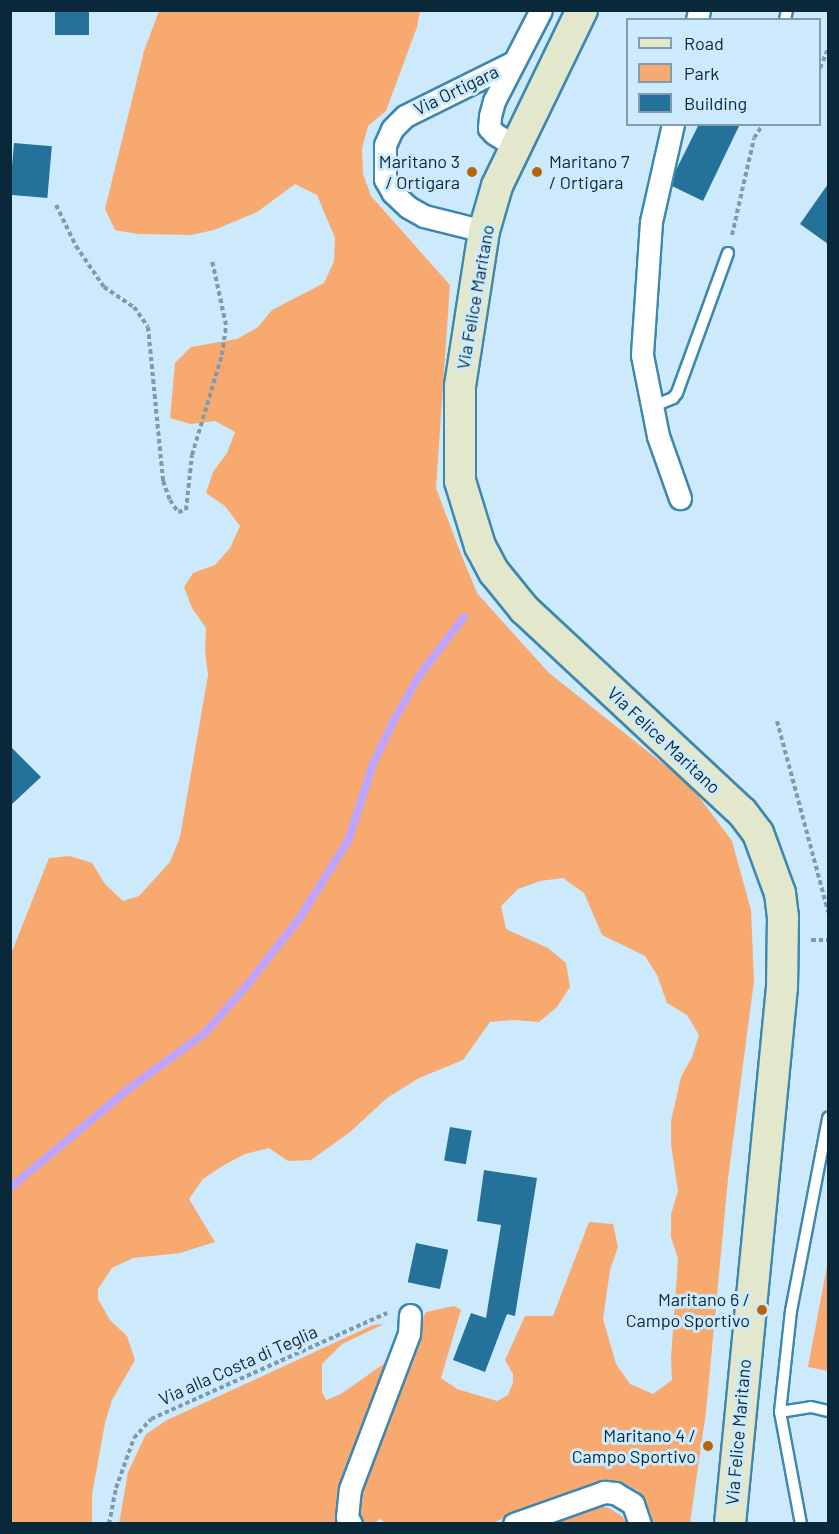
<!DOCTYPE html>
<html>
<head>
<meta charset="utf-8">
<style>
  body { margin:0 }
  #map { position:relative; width:839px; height:1534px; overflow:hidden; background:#cdeafc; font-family:Barlow,sans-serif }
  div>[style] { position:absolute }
  .green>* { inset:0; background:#f8a970 }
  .stream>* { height:8px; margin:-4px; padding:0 4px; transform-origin:4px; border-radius:4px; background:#bda4fe }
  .building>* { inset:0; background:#247299; transform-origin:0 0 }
  .path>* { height:4px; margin-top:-2px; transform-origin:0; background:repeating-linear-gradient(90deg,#7d9bac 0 4.5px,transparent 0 7.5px) }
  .roads { filter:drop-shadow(2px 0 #3d87b0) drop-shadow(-2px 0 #3d87b0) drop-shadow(0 2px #3d87b0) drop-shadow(0 -2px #3d87b0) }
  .lane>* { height:10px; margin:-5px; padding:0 5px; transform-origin:5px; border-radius:5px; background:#fff }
  .street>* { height:21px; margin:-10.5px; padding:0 10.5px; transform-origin:10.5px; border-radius:10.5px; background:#fff }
  .secondary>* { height:30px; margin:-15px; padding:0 15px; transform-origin:15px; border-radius:15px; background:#e3e7cc }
  .dots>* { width:16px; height:16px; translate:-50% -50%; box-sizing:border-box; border:3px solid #cdeafc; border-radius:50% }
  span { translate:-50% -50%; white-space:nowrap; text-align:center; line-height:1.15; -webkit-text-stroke:6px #cdeafc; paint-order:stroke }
  .street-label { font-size:18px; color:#09293a }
  .poi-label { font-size:18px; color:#09293a }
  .right { translate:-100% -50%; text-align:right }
  .left { translate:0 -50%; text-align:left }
  .frame { position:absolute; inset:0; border:12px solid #09293a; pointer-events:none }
  .legend { position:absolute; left:626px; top:18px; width:195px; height:108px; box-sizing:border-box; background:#cdeafc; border:2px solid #7f9dae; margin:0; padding:8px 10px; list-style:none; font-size:18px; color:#09293a }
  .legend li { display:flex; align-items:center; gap:12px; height:30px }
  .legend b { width:30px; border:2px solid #7f9dae }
</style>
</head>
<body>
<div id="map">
  <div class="green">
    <div style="clip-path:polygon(159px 11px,420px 11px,417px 27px,386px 111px,368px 126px,362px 149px,363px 174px,371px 196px,450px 285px,436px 488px,459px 549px,477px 593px,548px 672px,691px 786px,732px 841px,751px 910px,754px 981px,728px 1179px,706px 1412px,690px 1523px,651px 1523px,651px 1513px,638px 1491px,620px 1481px,601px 1481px,492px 1523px,386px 1524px,381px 1519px,373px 1523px,360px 1523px,356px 1513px,356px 1493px,421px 1321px,426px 1312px,454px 1306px,461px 1310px,441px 1378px,457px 1389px,497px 1401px,508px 1395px,513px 1383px,513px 1374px,505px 1360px,525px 1316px,553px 1316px,589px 1222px,613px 1224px,618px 1247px,610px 1270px,603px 1319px,616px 1364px,630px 1384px,653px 1394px,672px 1380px,671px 1358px,678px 1259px,671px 1237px,671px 1214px,678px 1191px,671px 1145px,671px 1121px,681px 1077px,692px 1057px,699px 1035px,687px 1015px,667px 1003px,657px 975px,645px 956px,602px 935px,584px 893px,563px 878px,540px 881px,518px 889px,501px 906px,506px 929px,548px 948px,566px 963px,570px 987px,557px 1007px,539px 1022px,514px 1020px,490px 1022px,463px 1060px,419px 1078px,387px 1098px,350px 1132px,311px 1160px,288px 1161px,269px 1148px,245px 1154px,224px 1165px,203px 1179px,189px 1199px,215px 1242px,180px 1253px,133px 1258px,112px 1268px,98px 1289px,98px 1299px,110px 1320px,127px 1336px,135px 1360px,112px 1400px,105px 1423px,92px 1495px,92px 1523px,11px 1524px,11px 954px,49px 858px,70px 856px,92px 863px,105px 884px,123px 901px,139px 896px,170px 862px,180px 837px,208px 675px,205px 651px,206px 628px,192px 608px,184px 587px,193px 573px,215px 565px,230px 548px,240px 526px,225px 506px,206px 493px,213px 472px,227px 453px,235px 432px,215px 421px,191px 424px,170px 418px,175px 363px,191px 347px,237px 339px,258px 327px,272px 310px,324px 283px,334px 261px,335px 238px,317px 195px,295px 184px,257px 212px,214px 230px,191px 235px,138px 234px,115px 230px,105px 209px,144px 51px)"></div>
    <div style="clip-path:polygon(828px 1261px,828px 1371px,808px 1367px)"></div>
    <div style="clip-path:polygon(384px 1324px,342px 1344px,322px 1364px,322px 1392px,326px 1400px,341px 1394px,392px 1358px,340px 1523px,119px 1524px,128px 1472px,146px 1434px,167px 1420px,373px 1325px)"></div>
    <div style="clip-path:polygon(595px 1505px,609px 1508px,623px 1517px,626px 1523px,543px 1524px)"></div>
  </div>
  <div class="stream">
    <div style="left:10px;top:1188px;width:153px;rotate:-39.9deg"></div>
    <div style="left:127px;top:1090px;width:97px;rotate:-36.2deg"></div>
    <div style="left:205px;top:1033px;width:64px;rotate:-48.8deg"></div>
    <div style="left:247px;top:985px;width:84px;rotate:-51.8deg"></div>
    <div style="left:299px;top:919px;width:92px;rotate:-57.9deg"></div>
    <div style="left:348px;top:841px;width:81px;rotate:-72deg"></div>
    <div style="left:373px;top:764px;width:51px;rotate:-64.4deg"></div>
    <div style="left:395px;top:718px;width:48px;rotate:-60.3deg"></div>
    <div style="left:419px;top:676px;width:74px;rotate:-52.7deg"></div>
  </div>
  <div class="building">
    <div style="left:55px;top:10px;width:34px;height:25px"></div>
    <div style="clip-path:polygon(699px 124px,740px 124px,703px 201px,672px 186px,675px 172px)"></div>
    <div style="left:14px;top:143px;width:38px;height:52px;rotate:5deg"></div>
    <div style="clip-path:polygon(828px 184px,828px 244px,800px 224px)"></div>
    <div style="clip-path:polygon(10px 746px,41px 777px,10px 806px)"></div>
    <div style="left:450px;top:1127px;width:22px;height:34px;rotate:10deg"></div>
    <div style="clip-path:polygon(484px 1170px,537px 1178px,515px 1316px,507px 1314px,485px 1372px,453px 1360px,471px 1313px,486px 1318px,501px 1225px,477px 1221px)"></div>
    <div style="left:416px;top:1243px;width:33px;height:40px;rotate:12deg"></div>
  </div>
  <div class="path">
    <div style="left:820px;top:68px;width:21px;rotate:-67deg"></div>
    <div style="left:56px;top:205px;width:46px;rotate:64deg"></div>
    <div style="left:76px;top:246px;width:50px;rotate:55.7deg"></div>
    <div style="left:104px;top:287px;width:36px;rotate:34deg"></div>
    <div style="left:134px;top:307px;width:24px;rotate:55deg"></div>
    <div style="left:148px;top:327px;width:155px;rotate:84.4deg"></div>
    <div style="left:163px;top:481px;width:20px;rotate:70deg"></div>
    <div style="left:170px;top:500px;width:14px;rotate:56deg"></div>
    <div style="left:178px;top:512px;width:8px;rotate:-14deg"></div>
    <div style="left:186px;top:510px;width:55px;rotate:-83.8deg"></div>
    <div style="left:192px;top:455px;width:104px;rotate:-73.3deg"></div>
    <div style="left:222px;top:355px;width:30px;rotate:-82deg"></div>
    <div style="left:226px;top:325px;width:66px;rotate:-102.2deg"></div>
    <div style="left:732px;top:235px;width:99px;rotate:-77.2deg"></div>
    <div style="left:754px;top:138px;width:17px;rotate:-57deg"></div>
    <div style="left:777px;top:721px;width:198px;rotate:75deg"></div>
    <div style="left:811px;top:940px;width:17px"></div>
    <div style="left:109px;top:1524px;width:37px;rotate:-79deg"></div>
    <div style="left:116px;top:1488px;width:53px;rotate:-70.2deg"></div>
    <div style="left:134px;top:1438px;width:25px;rotate:-48deg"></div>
    <div style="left:151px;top:1419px;width:259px;rotate:-24.2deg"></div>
  </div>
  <div class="roads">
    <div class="lane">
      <div style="left:785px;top:20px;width:10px;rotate:-79deg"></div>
      <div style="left:651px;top:407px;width:24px;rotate:-22deg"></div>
      <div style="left:673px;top:398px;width:6px;rotate:-51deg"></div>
      <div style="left:677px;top:393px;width:149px;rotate:-70deg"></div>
      <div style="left:780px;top:1412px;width:31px;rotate:-9deg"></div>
      <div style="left:811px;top:1407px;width:17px;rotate:13deg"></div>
      <div style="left:801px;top:1524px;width:114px;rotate:-100.6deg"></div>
      <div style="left:780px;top:1412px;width:102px;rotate:-83.8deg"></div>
      <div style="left:791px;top:1311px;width:197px;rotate:-79.1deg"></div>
    </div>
    <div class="street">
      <div style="left:697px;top:20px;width:10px;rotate:-79deg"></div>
      <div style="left:673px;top:124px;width:100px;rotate:102.7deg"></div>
      <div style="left:651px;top:222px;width:133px;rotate:93.9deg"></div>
      <div style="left:642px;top:355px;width:83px;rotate:78.8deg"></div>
      <div style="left:658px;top:436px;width:66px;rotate:70.5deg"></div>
      <div style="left:516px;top:147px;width:26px;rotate:-148deg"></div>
      <div style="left:494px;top:133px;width:7px;rotate:-135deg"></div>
      <div style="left:489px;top:128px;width:12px;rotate:-85deg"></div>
      <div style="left:490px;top:116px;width:16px;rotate:-75deg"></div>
      <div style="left:494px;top:101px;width:102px;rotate:-62.7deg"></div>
      <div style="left:484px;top:231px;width:62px;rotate:-166deg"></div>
      <div style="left:424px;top:216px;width:18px;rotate:-151deg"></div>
      <div style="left:408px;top:207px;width:21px;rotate:-137deg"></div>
      <div style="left:393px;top:193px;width:16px;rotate:-120deg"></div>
      <div style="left:385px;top:179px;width:34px;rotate:-90deg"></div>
      <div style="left:385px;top:145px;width:17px;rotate:-66deg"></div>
      <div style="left:392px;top:129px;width:18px;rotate:-45deg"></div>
      <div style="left:405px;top:116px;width:122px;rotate:-26.4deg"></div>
      <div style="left:351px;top:1524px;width:8px;rotate:-120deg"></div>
      <div style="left:347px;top:1517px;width:28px;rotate:-84deg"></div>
      <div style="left:350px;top:1489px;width:166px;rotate:-69.2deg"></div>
      <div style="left:409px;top:1334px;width:19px;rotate:-87deg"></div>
      <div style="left:514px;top:1524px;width:96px;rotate:-19.6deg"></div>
      <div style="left:604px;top:1492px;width:11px;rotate:5deg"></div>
      <div style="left:615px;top:1493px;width:21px;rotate:31deg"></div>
      <div style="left:633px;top:1504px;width:21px;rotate:71deg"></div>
    </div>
    <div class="secondary">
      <div style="left:582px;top:10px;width:195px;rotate:115.8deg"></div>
      <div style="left:497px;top:186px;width:47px;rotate:106.1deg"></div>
      <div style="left:484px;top:231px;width:157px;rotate:98.8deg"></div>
      <div style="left:460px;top:386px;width:95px;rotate:90deg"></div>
      <div style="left:460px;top:481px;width:68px;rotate:72.9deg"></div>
      <div style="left:480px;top:546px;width:30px;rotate:62deg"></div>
      <div style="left:494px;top:572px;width:48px;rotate:51deg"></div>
      <div style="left:524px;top:609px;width:298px;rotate:43deg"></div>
      <div style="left:742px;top:812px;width:26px;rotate:53deg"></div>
      <div style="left:758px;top:833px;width:64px;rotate:69.9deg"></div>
      <div style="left:780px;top:893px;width:24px;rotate:83deg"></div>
      <div style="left:783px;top:917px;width:70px;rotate:90.8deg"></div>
      <div style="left:782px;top:987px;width:540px;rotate:95.53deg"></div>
    </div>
  </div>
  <div class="dots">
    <div style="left:472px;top:172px;background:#bd6307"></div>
    <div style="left:537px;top:172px;background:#bd6307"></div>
    <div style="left:762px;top:1310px;background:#bd6307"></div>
    <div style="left:708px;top:1446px;background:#bd6307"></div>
  </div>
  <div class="street-label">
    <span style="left:456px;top:90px;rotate:-26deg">Via Ortigara</span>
    <span style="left:475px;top:297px;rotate:-80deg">Via Felice Maritano</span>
    <span style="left:664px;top:740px;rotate:43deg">Via Felice Maritano</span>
    <span style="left:238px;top:1365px;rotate:-24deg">Via alla Costa di Teglia</span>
    <span style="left:738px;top:1432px;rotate:-85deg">Via Felice Maritano</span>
  </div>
  <div class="poi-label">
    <span class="right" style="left:460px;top:172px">Maritano 3<br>/ Ortigara</span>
    <span class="left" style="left:549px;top:172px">Maritano 7<br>/ Ortigara</span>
    <span class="right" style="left:750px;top:1310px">Maritano 6 /<br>Campo Sportivo</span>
    <span class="right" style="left:696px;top:1446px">Maritano 4 /<br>Campo Sportivo</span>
  </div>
  <div class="frame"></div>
  <ul class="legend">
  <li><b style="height:8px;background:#e3e7cc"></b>Road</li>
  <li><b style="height:16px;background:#f8a970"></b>Park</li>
  <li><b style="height:16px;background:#247299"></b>Building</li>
  </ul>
</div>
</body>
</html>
